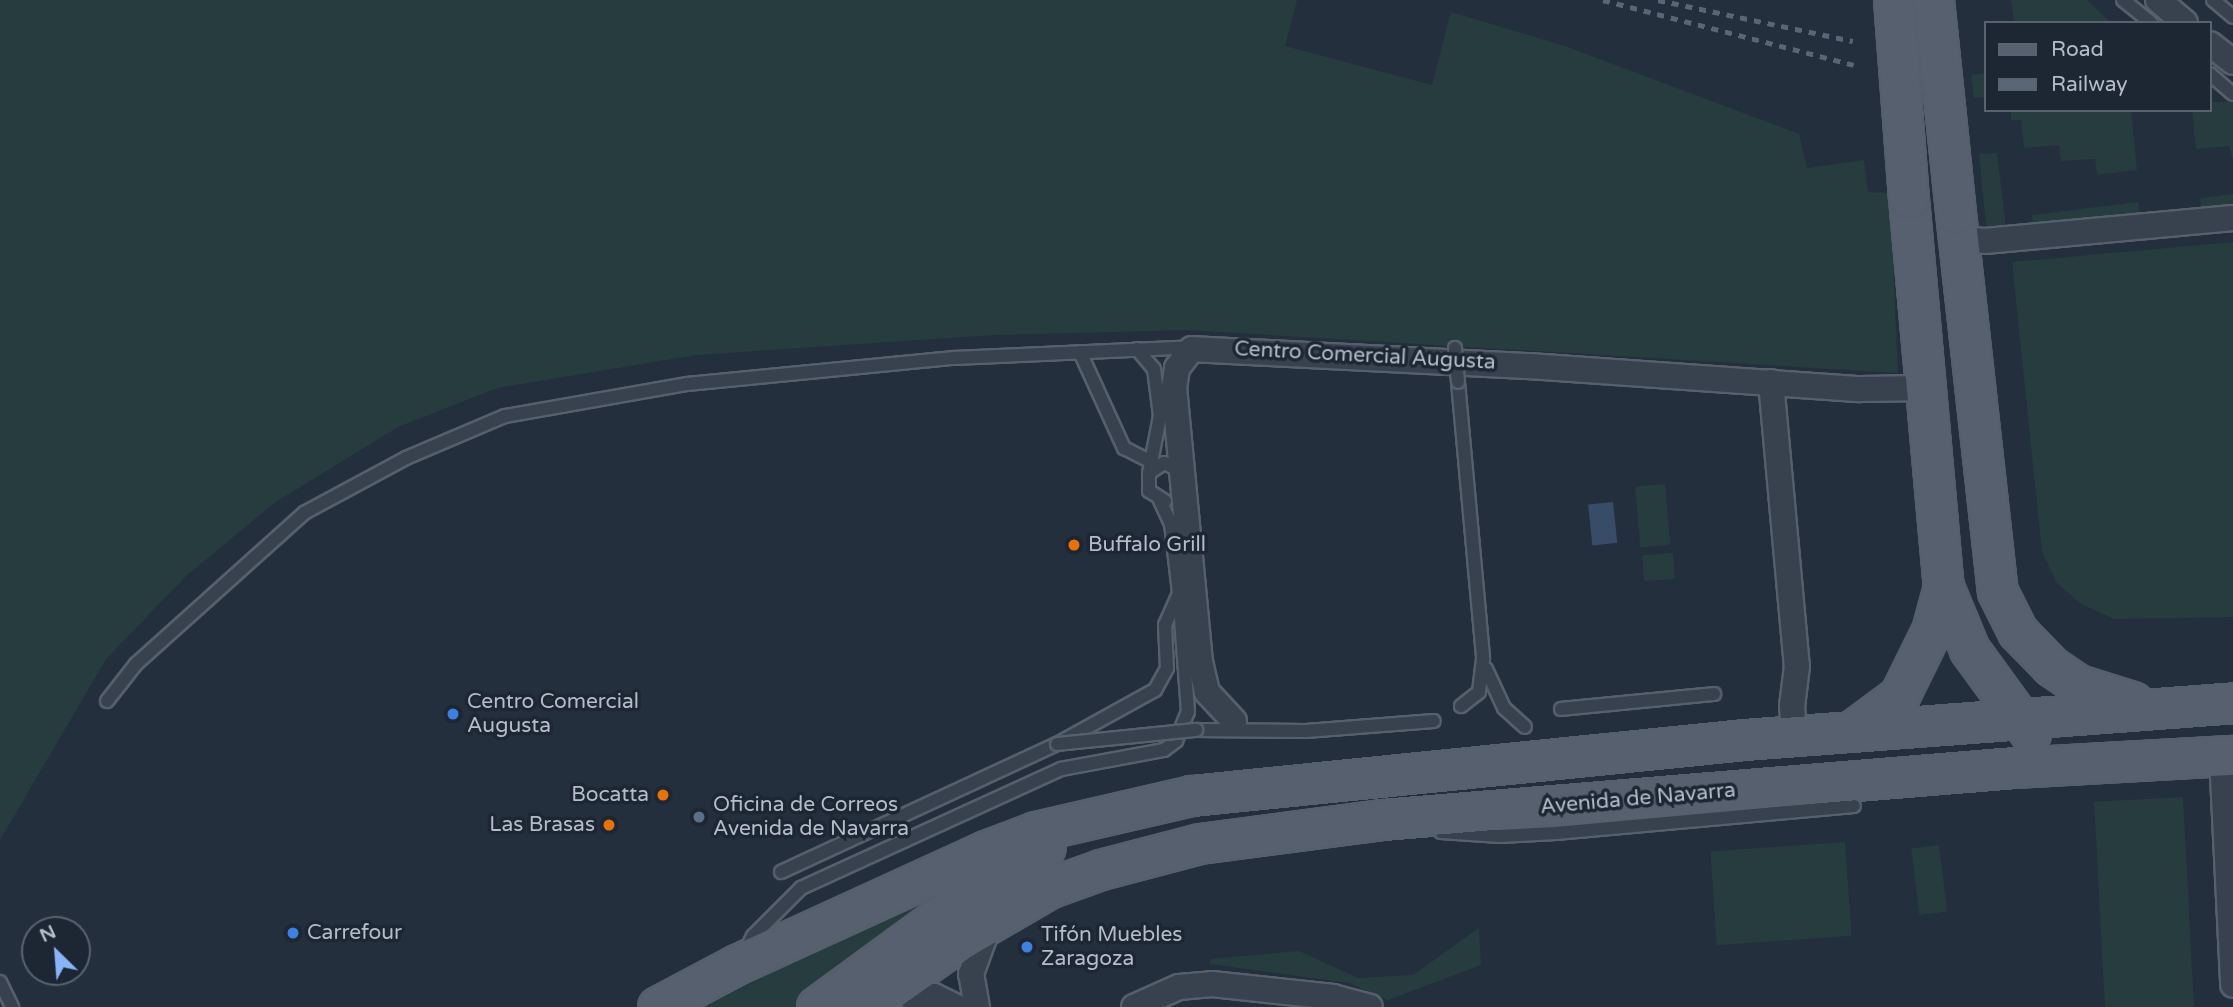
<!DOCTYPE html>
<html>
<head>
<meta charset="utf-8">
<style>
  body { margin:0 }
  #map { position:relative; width:2233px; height:1007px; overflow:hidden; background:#242f3e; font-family:"Varela Round",sans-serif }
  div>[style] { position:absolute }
  .green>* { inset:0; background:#263c3f; transform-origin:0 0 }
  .water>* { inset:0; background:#394c67; transform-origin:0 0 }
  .roads { filter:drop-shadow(2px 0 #565f6c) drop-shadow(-2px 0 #565f6c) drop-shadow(0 2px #565f6c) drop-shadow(0 -2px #565f6c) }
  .service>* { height:12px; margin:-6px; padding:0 6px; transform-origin:6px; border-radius:6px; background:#38414e }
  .minor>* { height:24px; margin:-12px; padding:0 12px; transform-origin:12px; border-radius:12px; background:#38414e }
  .primary>* { height:38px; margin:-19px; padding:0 19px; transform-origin:19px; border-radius:19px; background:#56606e }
  .rail>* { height:5px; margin-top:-2.5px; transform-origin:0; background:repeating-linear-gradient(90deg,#5a6575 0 7px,transparent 0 14px) }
  .bridges { filter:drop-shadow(2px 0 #565f6c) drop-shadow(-2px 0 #565f6c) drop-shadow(0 2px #565f6c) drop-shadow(0 -2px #565f6c) }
  .service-bridge>* { height:12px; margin:-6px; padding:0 6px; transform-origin:6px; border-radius:6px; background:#38414e }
  .primary-bridge>* { height:38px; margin:-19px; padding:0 19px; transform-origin:19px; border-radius:19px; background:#56606e }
  .dots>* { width:19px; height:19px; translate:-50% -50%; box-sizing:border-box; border:4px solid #1d2633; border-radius:50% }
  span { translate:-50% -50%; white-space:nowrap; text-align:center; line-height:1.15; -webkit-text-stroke:7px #1d2633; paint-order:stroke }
  .street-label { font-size:21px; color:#b4bcc9 }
  .poi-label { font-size:21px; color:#b4bcc9 }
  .left { translate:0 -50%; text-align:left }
  .right { translate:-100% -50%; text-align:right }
  .legend { position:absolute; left:1984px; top:21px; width:228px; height:91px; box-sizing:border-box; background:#1d2633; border:2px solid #59626f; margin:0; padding:9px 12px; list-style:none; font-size:21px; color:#b4bcc9 }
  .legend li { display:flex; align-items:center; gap:14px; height:35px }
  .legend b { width:35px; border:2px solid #59626f }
  .north { position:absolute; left:21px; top:916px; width:70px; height:70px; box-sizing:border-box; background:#1d2633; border:2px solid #59626f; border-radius:50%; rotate:335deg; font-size:19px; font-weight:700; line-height:28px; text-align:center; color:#b4bcc9 }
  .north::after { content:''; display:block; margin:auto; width:24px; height:32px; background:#8ab4f8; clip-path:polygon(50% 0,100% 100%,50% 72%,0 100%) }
</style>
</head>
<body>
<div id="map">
  <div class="green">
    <div style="clip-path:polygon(0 0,1297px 0,1285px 46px,1432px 85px,1451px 12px,1565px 46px,1799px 134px,1807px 168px,1864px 160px,1868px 192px,1890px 193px,1898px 373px,1188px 330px,994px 335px,697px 355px,497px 388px,398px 427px,274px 503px,187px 575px,106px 659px,0 840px)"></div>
    <div style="clip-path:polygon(2011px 0,2087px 0,2111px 23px,2014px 23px)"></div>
    <div style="clip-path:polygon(1986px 73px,1986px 97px,1974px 98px,1971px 75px)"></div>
    <div style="clip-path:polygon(2210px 102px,2233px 102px,2233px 160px,2229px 146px,2196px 149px,2192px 110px,2210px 110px)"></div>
    <div style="clip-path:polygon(2011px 110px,2131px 110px,2137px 170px,2097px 175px,2095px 159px,2061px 161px,2059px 145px,2024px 148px,2021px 120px,2011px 120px)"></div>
    <div style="clip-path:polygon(1997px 153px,2006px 227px,1999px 228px,1986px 225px,1979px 154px)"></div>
    <div style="clip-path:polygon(2233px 194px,2233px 210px,2201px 212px,2200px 198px)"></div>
    <div style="left:2138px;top:202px;width:16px;height:107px;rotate:83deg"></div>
    <div style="clip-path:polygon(2233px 242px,2233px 617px,2114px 619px,2081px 604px,2057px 583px,2042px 552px,2012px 262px)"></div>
    <div style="left:1665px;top:484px;width:61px;height:30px;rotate:85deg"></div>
    <div style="left:1673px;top:553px;width:26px;height:31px;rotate:86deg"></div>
    <div style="left:2183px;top:797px;width:210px;height:89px;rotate:87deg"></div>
    <div style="left:1845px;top:842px;width:94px;height:135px;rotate:86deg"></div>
    <div style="left:1939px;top:845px;width:67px;height:28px;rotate:83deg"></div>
    <div style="clip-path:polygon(954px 885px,807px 1007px,704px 1007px,830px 943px)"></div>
    <div style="clip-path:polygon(1479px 928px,1481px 965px,1388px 1000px,1349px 983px,1210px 964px,1210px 959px,1299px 951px,1358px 978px,1413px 975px)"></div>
  </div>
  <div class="water">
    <div style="left:1613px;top:502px;width:41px;height:25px;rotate:84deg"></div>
  </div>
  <div class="roads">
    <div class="service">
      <div style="left:2123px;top:0;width:36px;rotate:39deg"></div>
      <div style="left:2213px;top:0;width:26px;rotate:40deg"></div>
      <div style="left:2210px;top:74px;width:30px;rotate:41deg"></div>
      <div style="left:1137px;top:349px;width:26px;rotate:50deg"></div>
      <div style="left:1154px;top:369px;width:47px;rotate:82.7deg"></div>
      <div style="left:1160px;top:416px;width:58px;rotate:100.9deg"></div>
      <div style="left:1080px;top:352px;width:106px;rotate:65.4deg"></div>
      <div style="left:1124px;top:448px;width:38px;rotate:27deg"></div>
      <div style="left:1458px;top:382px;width:278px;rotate:84.8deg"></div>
      <div style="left:1483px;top:659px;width:33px;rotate:97deg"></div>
      <div style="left:1479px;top:692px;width:23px;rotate:142deg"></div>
      <div style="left:1165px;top:501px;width:19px;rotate:-148deg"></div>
      <div style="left:1149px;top:491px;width:18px;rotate:-90deg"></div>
      <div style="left:1149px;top:473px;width:18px;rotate:-34deg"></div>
      <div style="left:1164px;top:463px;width:17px;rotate:24deg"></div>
      <div style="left:1486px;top:669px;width:43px;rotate:65.2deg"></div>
      <div style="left:1504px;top:708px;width:28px;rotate:42deg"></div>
      <div style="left:107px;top:701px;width:47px;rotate:-51.9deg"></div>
      <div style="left:136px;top:664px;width:226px;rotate:-41.9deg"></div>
      <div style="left:304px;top:513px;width:116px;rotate:-28.3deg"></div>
      <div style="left:406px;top:458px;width:108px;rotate:-23deg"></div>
      <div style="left:505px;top:416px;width:185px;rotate:-10deg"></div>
      <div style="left:687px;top:384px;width:268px;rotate:-5.6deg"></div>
      <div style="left:954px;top:358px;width:240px;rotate:-2.6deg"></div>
      <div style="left:1561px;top:709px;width:154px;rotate:-5.6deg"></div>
      <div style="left:1196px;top:730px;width:110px;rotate:0.5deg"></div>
      <div style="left:1306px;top:731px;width:128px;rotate:-4.5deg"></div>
      <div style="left:1441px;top:832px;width:59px;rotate:3.9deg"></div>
      <div style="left:1500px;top:836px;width:56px;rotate:-3.1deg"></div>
      <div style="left:1556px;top:833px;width:299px;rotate:-5.2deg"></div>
      <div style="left:781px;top:872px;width:304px;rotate:-24.9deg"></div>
      <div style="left:1057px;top:744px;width:112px;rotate:-28.9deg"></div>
      <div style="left:1155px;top:690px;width:25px;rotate:-61deg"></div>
      <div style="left:1167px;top:668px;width:43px;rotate:-92.7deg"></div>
      <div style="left:1165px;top:625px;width:35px;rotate:-66deg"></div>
      <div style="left:1179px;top:593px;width:69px;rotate:-96.6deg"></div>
      <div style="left:1171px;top:524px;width:26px;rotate:-115deg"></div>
      <div style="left:746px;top:950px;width:16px;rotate:-63deg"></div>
      <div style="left:753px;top:936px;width:68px;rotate:-45deg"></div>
      <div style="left:801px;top:888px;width:286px;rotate:-24.6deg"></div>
      <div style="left:1061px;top:769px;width:105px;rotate:-10.5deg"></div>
      <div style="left:1164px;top:750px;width:15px;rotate:-37deg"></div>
      <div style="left:1176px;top:741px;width:31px;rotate:-68deg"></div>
      <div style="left:1188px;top:712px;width:119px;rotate:-94.3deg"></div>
      <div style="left:0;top:982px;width:28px;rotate:64deg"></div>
    </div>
    <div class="minor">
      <div style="left:2158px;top:0;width:35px;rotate:40deg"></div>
      <div style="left:2210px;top:44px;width:29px;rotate:38deg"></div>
      <div style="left:1958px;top:239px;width:27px;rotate:4deg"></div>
      <div style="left:1985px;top:241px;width:249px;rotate:-5.3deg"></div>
      <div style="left:1771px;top:382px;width:285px;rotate:84.8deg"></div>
      <div style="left:1797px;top:666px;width:39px;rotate:97deg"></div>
      <div style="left:1792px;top:705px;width:31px;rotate:86deg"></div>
      <div style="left:1234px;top:721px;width:40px;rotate:-133deg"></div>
      <div style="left:1207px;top:692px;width:31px;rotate:-103deg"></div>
      <div style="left:1200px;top:662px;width:275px;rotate:-95.4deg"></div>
      <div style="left:1174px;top:388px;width:20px;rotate:-81deg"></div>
      <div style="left:1177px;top:368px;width:24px;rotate:-52deg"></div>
      <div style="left:1192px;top:349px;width:337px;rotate:2.9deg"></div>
      <div style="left:1529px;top:366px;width:332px;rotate:4deg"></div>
      <div style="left:1860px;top:389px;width:64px;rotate:-0.9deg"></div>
      <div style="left:2222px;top:756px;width:229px;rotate:87.2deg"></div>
      <div style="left:910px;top:996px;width:24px"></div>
      <div style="left:934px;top:996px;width:25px;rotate:26deg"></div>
      <div style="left:977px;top:1007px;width:34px;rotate:-100deg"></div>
      <div style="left:971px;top:974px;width:37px;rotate:-70deg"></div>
      <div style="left:1134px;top:1007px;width:49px;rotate:-24deg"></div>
      <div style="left:1179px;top:987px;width:33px;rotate:-5deg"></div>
      <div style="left:1212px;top:984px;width:122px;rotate:6.1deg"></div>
      <div style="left:1333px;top:997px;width:38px;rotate:15deg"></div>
    </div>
    <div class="primary">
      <div style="left:1909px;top:198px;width:391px;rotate:84.9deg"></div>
      <div style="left:1944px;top:587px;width:68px;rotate:67.6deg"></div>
      <div style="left:1970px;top:650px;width:104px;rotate:54deg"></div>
      <div style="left:1956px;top:213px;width:381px;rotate:83.7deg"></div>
      <div style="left:1998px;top:592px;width:45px;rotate:63.4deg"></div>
      <div style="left:2018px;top:632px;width:49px;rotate:45.8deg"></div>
      <div style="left:2052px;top:667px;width:32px;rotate:34deg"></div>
      <div style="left:2079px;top:685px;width:57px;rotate:17.5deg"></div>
      <div style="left:1854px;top:730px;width:57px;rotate:-36.5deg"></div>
      <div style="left:1900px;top:696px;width:72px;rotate:-63.8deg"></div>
      <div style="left:1932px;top:631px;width:46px;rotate:-74.7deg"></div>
      <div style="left:658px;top:1007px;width:89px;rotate:-28deg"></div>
      <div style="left:737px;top:965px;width:274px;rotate:-24.6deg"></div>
      <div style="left:986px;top:851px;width:53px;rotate:-20.8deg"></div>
      <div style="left:1036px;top:832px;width:160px;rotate:-13deg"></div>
      <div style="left:1192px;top:796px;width:556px;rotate:-5.78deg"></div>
      <div style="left:1745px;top:740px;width:489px;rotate:-4.3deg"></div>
      <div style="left:817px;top:1007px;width:217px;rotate:-36.2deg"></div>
      <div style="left:992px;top:879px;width:62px;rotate:-29.9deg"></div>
      <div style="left:867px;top:1007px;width:118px;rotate:-35.3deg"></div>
      <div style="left:963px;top:939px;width:102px;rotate:-30.1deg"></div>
      <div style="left:1051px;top:888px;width:53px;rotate:-19.8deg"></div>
      <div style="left:1101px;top:870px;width:102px;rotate:-14.7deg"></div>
      <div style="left:1200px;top:844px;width:185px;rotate:-7.5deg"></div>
      <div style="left:1383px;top:820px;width:635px;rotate:-4.7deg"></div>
      <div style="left:2016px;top:768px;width:217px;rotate:-3.2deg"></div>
    </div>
  </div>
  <div class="rail">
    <div style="left:1603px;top:0;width:259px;rotate:14.5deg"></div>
    <div style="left:1658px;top:0;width:199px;rotate:11.9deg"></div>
  </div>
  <div class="bridges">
    <div class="service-bridge">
      <div style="left:1455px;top:348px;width:34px;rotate:85deg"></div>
      <div style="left:1057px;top:744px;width:140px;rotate:-5.8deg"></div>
    </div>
    <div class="primary-bridge">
      <div style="left:1894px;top:0;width:199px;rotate:85.7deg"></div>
      <div style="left:1934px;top:0;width:214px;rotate:84.1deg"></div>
    </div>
  </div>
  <div class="dots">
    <div style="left:1074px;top:545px;background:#e8710a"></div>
    <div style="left:453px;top:714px;background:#3f7fe0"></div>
    <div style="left:663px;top:795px;background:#e8710a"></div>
    <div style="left:699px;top:817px;background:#5c6f8a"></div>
    <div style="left:609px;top:825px;background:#e8710a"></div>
    <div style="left:293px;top:933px;background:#3f7fe0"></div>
    <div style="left:1027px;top:947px;background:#3f7fe0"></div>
  </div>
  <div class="street-label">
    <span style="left:1365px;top:356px;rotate:3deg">Centro Comercial Augusta</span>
    <span style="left:1638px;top:799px;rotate:-5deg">Avenida de Navarra</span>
  </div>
  <div class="poi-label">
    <span class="left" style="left:1088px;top:545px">Buffalo Grill</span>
    <span class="left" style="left:467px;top:714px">Centro Comercial<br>Augusta</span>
    <span class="right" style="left:649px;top:795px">Bocatta</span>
    <span class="left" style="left:713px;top:817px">Oficina de Correos<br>Avenida de Navarra</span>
    <span class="right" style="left:595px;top:825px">Las Brasas</span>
    <span class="left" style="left:307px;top:933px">Carrefour</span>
    <span class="left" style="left:1041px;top:947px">Tifón Muebles<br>Zaragoza</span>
  </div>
  <ul class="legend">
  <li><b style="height:9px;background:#56606e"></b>Road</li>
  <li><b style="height:9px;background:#5a6575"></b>Railway</li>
  </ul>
  <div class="north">N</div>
</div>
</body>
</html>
